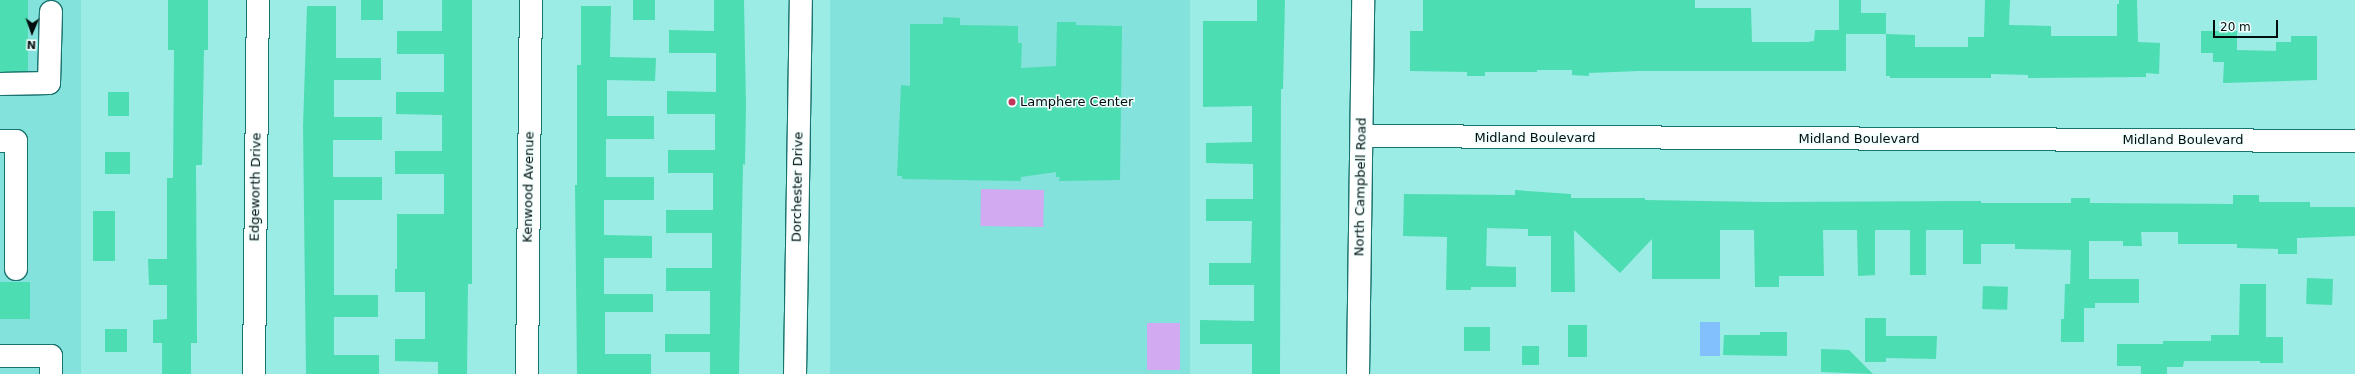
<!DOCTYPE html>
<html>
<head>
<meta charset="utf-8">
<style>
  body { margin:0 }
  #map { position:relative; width:2355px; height:374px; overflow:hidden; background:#9aece5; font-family:"DejaVu Sans",sans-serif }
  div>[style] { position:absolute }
  .built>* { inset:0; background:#83e2db; transform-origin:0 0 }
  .green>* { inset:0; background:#d2aaf2; transform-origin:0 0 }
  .water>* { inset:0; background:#81bffd; transform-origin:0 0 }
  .building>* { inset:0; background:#4dddb2; transform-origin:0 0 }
  .roads { filter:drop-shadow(1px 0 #19736e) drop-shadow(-1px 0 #19736e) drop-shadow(0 1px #19736e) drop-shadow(0 -1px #19736e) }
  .minor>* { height:22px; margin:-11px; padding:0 11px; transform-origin:11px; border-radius:11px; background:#fff }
  .dots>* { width:11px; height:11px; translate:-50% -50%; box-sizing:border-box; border:2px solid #f0fffd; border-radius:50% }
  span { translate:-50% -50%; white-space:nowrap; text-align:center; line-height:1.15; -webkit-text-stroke:3px #f0fffd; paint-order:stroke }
  .poi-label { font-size:13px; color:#000f0e }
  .left { translate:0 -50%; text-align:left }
  .street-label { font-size:13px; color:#000f0e }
  .north { position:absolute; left:12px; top:12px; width:40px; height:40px; -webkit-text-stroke:3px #f0fffd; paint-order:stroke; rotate:182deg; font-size:11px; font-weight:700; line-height:16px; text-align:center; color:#000f0e }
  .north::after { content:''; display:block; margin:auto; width:14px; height:18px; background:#000f0e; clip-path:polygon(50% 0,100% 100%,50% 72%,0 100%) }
  .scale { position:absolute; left:2213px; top:20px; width:65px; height:18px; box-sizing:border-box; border:2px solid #000f0e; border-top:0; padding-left:5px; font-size:12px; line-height:14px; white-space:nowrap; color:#000f0e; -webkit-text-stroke:3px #f0fffd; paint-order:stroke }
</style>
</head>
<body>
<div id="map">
  <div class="built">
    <div style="left:0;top:0;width:81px;height:374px"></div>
    <div style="left:830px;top:0;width:360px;height:374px"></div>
  </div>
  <div class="green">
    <div style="left:981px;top:189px;width:63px;height:37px;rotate:1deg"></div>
    <div style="left:1147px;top:323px;width:33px;height:47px"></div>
  </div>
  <div class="water">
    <div style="left:1700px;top:322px;width:20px;height:34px"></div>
  </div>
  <div class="building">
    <div style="left:0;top:0;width:28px;height:72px"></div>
    <div style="clip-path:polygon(168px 0,208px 0,208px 50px,204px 50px,202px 165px,196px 165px,197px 343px,191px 343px,191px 374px,162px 374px,162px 343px,153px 343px,153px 320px,167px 319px,167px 285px,149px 285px,148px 259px,167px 259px,167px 178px,173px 178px,174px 50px,168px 50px)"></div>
    <div style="left:361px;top:0;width:22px;height:20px"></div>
    <div style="clip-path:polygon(442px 0,472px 0,472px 284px,468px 284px,467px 374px,438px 374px,438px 362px,395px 361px,395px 339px,425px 339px,425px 292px,395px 292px,395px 269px,397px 269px,397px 214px,444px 214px,444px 174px,395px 174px,395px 151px,442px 151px,442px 115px,396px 114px,396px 92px,444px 92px,444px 54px,397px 54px,397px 31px,442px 31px)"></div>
    <div style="left:633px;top:0;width:22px;height:20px"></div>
    <div style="clip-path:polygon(714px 0,744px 0,746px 105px,745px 165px,743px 164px,739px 374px,710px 374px,710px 352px,665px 352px,665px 334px,710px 334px,710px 291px,666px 291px,666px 268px,712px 268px,712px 233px,666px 233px,666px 210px,713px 210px,713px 173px,668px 173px,668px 150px,715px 150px,715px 114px,667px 114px,667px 91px,716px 92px,716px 53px,669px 53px,669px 30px,714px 31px)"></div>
    <div style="clip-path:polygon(1257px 0,1285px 0,1283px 89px,1281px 89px,1280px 374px,1252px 374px,1252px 344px,1200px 344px,1200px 320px,1254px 321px,1254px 285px,1209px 285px,1209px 263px,1251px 263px,1252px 221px,1206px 221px,1206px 199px,1253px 199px,1253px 164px,1206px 163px,1206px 143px,1252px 142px,1252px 106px,1203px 107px,1203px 21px,1257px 21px)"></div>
    <div style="clip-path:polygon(1423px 0,1695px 0,1695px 8px,1751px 8px,1752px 42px,1808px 42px,1814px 41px,1815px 30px,1839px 30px,1839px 0,1861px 0,1861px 13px,1886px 13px,1886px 34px,1846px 34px,1846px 71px,1639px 71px,1589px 73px,1589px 76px,1572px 75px,1572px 70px,1537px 70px,1537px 72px,1485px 72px,1485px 76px,1467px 76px,1467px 72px,1410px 71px,1410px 31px,1423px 31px)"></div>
    <div style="clip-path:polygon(1985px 0,2010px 0,2009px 25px,2051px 26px,2051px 36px,2117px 36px,2117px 4px,2119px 4px,2119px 0,2137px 0,2138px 42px,2160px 43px,2159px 74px,2146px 73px,2146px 77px,2028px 78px,2028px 75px,1991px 74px,1991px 78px,1890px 78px,1890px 76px,1886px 76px,1886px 34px,1915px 35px,1915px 47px,1968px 47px,1968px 37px,1984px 37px)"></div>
    <div style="clip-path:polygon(307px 6px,336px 6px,336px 58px,381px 58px,381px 80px,334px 80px,334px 117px,382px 117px,382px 140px,333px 140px,333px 177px,382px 177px,382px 200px,334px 200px,334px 295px,378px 295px,378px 317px,334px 317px,334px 355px,379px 355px,379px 374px,306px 374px,303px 126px)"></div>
    <div style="clip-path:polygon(581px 6px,611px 6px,610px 57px,656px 58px,655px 81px,607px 80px,607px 116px,654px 116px,654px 139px,606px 139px,606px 177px,654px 177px,654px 200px,604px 200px,604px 235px,652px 236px,652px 258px,604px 258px,604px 294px,653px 294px,653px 312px,605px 312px,605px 354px,651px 354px,651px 374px,577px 374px,575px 185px,577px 185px,577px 65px,581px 65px)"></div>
    <div style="clip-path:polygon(943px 17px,960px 18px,960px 25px,1018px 26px,1018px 43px,1022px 43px,1021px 68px,1056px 66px,1057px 22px,1076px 22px,1076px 25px,1122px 26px,1120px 180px,1059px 181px,1060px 177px,1056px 177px,1056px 172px,1021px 177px,1021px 181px,902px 179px,902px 176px,897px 176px,901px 85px,910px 86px,910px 24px,943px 24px)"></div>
    <div style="clip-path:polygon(2201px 31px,2237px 31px,2237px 50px,2276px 51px,2276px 42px,2291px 42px,2291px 36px,2317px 36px,2317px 80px,2223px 83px,2224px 62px,2213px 62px,2213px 53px,2201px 53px)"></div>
    <div style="left:108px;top:92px;width:21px;height:24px"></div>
    <div style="left:105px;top:152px;width:25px;height:22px"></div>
    <div style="clip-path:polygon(1515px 190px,1571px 194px,1571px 198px,1645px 198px,1645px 200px,1765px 202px,1963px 201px,1981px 201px,1981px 203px,2071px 203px,2071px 198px,2090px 198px,2090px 203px,2233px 204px,2233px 195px,2259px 195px,2259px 202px,2310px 202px,2310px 207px,2355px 207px,2355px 236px,2297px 238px,2297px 254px,2278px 254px,2278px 249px,2237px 248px,2237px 244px,2178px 244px,2178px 232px,2141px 232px,2142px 246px,2123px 246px,2123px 241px,2089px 241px,2089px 279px,2139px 279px,2139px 303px,2095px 303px,2095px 308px,2084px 308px,2084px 342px,2061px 342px,2061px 319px,2064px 319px,2065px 284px,2070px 284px,2071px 250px,2015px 249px,2015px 244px,1981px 244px,1981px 264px,1963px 264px,1963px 230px,1926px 230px,1926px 275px,1910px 275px,1910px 230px,1875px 230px,1875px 275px,1858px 276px,1857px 230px,1823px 230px,1824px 276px,1779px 276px,1779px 287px,1755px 287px,1754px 230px,1720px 230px,1720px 279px,1652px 279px,1652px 239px,1620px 273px,1574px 230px,1575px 292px,1551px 292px,1551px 236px,1528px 236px,1528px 229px,1487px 228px,1486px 266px,1516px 267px,1516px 287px,1471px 287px,1471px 290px,1446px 290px,1447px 237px,1403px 236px,1404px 194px,1515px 195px)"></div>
    <div style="left:93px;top:211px;width:22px;height:50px"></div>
    <div style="left:2307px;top:278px;width:26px;height:26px;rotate:2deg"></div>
    <div style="left:30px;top:282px;width:37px;height:30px;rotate:90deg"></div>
    <div style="clip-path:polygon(2240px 284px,2266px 284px,2266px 337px,2283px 337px,2283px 363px,2260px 363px,2260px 361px,2184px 361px,2183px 367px,2167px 367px,2167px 374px,2141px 374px,2141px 366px,2117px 366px,2117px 344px,2163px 344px,2163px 341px,2211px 341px,2211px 335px,2239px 335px)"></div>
    <div style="left:1983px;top:286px;width:25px;height:23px;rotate:2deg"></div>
    <div style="clip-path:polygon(1865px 318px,1886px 318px,1886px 336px,1937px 336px,1936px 359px,1886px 358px,1886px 362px,1865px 362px)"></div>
    <div style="left:1568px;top:325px;width:19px;height:32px"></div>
    <div style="left:1464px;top:327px;width:26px;height:24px"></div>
    <div style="left:105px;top:329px;width:22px;height:23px"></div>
    <div style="clip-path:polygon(1760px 332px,1787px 332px,1787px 356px,1723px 355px,1724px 335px,1760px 335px)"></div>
    <div style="left:1522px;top:346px;width:17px;height:19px"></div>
    <div style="clip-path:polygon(1821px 349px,1849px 350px,1873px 374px,1821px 372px)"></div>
  </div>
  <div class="roads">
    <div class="minor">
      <div style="left:0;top:84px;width:49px;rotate:-1.2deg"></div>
      <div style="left:49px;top:83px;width:71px;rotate:-88.4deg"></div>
      <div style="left:1362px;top:136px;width:993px;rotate:0.29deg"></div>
      <div style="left:0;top:141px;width:16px"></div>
      <div style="left:16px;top:141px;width:128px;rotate:90deg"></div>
      <div style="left:0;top:356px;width:51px"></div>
      <div style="left:51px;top:356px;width:18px;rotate:90deg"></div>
      <div style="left:254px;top:374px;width:374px;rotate:-89.4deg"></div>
      <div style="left:527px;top:374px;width:374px;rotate:-89.4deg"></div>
      <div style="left:795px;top:374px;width:374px;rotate:-89.1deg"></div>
      <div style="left:1358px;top:374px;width:374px;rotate:-89.2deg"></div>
    </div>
  </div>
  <div class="dots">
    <div style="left:1012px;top:102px;background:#c4355c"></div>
  </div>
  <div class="poi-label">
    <span class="left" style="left:1020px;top:102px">Lamphere Center</span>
  </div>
  <div class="street-label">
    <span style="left:1535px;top:138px">Midland Boulevard</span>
    <span style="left:1859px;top:139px">Midland Boulevard</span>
    <span style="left:2183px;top:140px">Midland Boulevard</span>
    <span style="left:256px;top:187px;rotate:-89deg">Edgeworth Drive</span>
    <span style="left:529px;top:187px;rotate:-89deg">Kenwood Avenue</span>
    <span style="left:798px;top:187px;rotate:-89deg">Dorchester Drive</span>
    <span style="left:1361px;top:187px;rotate:-89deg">North Campbell Road</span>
  </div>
  <div class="north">N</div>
  <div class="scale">20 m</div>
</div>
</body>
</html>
